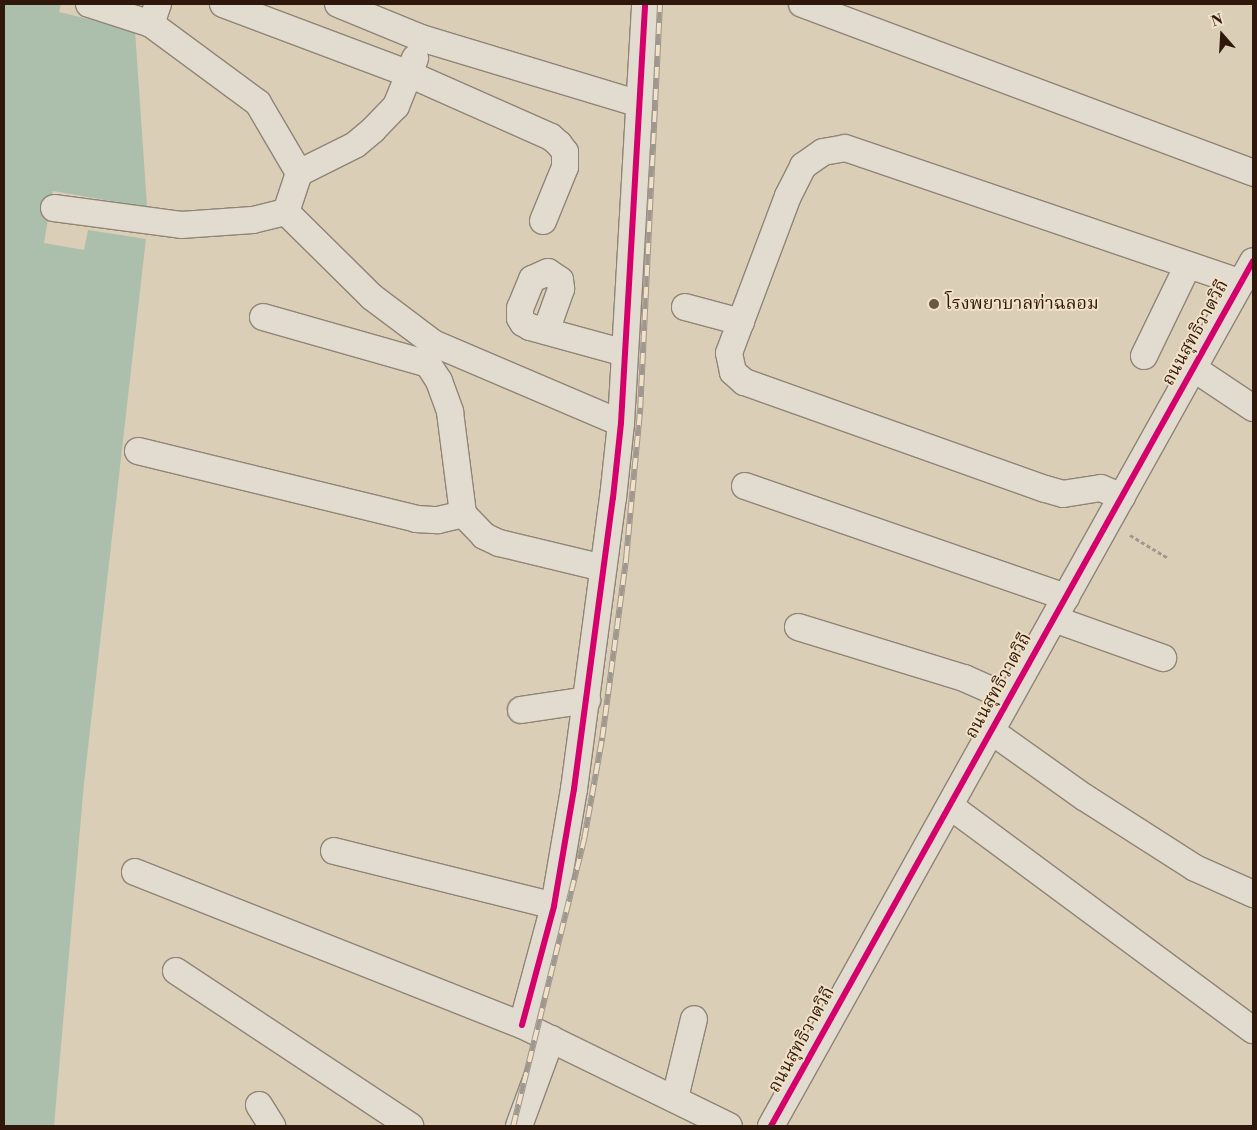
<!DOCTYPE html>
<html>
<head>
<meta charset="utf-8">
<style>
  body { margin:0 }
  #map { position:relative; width:1257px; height:1130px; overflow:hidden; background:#dbceb7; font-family:"Libre Bodoni","Noto Serif Thai",serif }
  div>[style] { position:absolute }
  .water>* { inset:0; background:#acbeac }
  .pier>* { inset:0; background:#dbceb7 }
  .path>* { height:3px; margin-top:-1.5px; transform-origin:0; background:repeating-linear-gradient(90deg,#a0988f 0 4px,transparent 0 6.5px) }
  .roads { filter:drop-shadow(1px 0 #8f8476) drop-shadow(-1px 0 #8f8476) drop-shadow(0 1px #8f8476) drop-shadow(0 -1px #8f8476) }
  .minor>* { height:26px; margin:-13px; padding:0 13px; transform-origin:13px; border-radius:13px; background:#e2dbd0 }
  .rail>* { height:5.5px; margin-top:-2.75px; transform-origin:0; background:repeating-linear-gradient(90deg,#f1e1c6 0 11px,#a0988f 0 22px); box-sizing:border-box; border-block:1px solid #a0988f }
  .cycleway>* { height:6px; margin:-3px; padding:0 3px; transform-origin:3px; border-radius:3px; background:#d6006c }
  .dots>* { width:14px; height:14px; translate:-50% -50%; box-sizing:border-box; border:2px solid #f1e1c6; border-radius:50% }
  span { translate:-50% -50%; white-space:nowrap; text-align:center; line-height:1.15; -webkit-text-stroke:4px #f1e1c6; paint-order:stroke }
  .poi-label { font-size:18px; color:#2f170b }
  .left { translate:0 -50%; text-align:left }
  .street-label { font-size:18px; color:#2f170b }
  .frame { position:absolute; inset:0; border:5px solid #2f170b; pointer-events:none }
  .north { position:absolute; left:1197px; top:10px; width:50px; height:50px; -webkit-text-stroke:4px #f1e1c6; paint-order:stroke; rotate:341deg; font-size:14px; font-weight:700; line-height:20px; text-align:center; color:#2f170b }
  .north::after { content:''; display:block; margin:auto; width:18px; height:22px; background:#2f170b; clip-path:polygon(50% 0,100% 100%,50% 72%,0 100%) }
</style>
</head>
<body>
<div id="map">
  <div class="water">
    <div style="clip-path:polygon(4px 4px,141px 4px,135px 30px,148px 221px,84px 783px,54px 1126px,4px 1126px)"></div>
  </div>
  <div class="pier">
    <div style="clip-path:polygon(61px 4px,141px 4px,135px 30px,59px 12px)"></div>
    <div style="clip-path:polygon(53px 191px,146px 207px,146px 239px,88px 230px,84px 250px,44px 243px)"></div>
  </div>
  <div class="path">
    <div style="left:1130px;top:535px;width:44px;rotate:31.2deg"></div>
  </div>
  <div class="roads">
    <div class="minor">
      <div style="left:89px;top:4px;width:65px;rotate:17.9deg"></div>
      <div style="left:151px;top:24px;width:21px;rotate:-71deg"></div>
      <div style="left:223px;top:4px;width:199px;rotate:20.6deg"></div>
      <div style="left:409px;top:74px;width:17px;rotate:-69deg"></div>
      <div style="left:338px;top:4px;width:90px;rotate:22.3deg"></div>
      <div style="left:421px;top:38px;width:228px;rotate:16.8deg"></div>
      <div style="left:802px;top:4px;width:482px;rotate:20.5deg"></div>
      <div style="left:151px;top:24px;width:133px;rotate:36.4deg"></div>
      <div style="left:258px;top:103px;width:81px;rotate:59.6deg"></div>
      <div style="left:54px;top:208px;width:128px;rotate:7.6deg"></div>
      <div style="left:181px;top:225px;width:72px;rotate:-4deg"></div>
      <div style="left:253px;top:220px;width:34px;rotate:-14deg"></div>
      <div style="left:543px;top:221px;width:58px;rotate:-67.8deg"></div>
      <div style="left:565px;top:167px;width:15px;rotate:-90deg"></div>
      <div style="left:565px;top:152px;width:10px;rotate:-127deg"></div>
      <div style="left:559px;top:144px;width:11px;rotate:-139deg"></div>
      <div style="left:551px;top:137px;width:155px;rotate:-156.1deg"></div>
      <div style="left:409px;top:74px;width:35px;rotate:112deg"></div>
      <div style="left:396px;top:106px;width:33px;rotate:134deg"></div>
      <div style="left:373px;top:130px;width:23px;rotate:140deg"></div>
      <div style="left:355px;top:145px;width:63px;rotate:153.4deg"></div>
      <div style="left:299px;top:173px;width:41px;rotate:108.4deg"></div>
      <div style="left:286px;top:212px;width:121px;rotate:44.7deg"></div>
      <div style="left:372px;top:297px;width:76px;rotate:37deg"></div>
      <div style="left:433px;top:343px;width:204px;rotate:23.1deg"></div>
      <div style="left:685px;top:307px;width:58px;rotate:15deg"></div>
      <div style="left:263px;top:317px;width:172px;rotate:15.9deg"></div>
      <div style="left:428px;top:364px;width:20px;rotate:57deg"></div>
      <div style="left:439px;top:381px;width:33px;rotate:70deg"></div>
      <div style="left:450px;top:412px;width:103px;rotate:82.7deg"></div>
      <div style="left:463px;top:514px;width:30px;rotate:46deg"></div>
      <div style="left:484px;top:536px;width:17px;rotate:25deg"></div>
      <div style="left:499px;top:543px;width:107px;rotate:13.5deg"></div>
      <div style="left:546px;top:331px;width:45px;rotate:-70.3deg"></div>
      <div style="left:561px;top:289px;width:9px;rotate:-96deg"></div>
      <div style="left:560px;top:280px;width:14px;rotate:-146deg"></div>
      <div style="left:548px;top:272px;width:17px;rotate:156deg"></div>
      <div style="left:532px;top:279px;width:31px;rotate:112deg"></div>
      <div style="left:520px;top:308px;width:10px;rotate:90deg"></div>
      <div style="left:520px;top:318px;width:6px;rotate:59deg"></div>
      <div style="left:523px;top:323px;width:8px;rotate:30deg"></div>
      <div style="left:530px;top:327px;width:98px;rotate:15.3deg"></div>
      <div style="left:1144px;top:356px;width:101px;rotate:-64.2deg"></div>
      <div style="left:1193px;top:368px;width:72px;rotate:33.7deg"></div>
      <div style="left:138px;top:451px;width:286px;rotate:13.7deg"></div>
      <div style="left:416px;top:519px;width:22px;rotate:3deg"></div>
      <div style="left:438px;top:520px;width:26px;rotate:-13deg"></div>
      <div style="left:745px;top:486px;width:340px;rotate:19.1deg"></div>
      <div style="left:1122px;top:497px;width:23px;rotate:-157deg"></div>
      <div style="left:1101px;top:488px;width:38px;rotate:171deg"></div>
      <div style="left:1063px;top:494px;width:19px;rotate:-164deg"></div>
      <div style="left:1045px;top:489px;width:319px;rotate:-160.4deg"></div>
      <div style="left:744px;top:382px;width:15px;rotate:-138deg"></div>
      <div style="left:733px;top:372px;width:19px;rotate:-102deg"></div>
      <div style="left:729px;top:353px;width:168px;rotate:-69.4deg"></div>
      <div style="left:788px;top:196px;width:34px;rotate:-63deg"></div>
      <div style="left:803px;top:166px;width:24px;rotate:-35deg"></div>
      <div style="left:823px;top:152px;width:22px;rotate:-10deg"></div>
      <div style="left:845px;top:148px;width:418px;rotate:18.8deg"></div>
      <div style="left:1054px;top:619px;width:116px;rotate:19.7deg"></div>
      <div style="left:798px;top:627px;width:174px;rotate:17.1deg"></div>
      <div style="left:964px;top:678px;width:49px;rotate:24deg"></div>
      <div style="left:521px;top:710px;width:67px;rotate:-8.6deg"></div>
      <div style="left:991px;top:731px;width:114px;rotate:35.4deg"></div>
      <div style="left:1084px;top:797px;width:132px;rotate:32.6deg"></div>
      <div style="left:1195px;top:868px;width:64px;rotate:24.1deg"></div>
      <div style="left:950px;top:806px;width:377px;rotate:36.5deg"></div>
      <div style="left:334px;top:851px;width:227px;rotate:14deg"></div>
      <div style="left:135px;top:872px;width:416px;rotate:21.6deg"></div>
      <div style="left:522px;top:1025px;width:230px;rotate:26deg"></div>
      <div style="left:176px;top:971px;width:281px;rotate:33.5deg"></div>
      <div style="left:522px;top:1025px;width:123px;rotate:-74.9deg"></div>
      <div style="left:554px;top:906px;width:119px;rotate:-80.3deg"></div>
      <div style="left:574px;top:789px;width:294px;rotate:-82.4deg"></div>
      <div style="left:613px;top:498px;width:75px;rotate:-83.9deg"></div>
      <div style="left:621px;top:423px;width:420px;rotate:-86.7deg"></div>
      <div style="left:675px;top:1098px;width:81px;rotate:-76.5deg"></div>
      <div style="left:259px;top:1105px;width:25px;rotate:58deg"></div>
      <div style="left:519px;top:1126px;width:93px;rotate:-69.8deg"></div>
      <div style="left:771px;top:1126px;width:990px;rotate:-60.87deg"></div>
    </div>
  </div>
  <div class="rail">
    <div style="left:513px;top:1126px;width:296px;rotate:-76.1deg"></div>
    <div style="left:584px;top:839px;width:103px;rotate:-79.9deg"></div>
    <div style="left:602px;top:738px;width:183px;rotate:-82.4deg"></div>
    <div style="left:626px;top:557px;width:150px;rotate:-84.6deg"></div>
    <div style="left:640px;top:408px;width:404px;rotate:-87.2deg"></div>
  </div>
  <div class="cycleway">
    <div style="left:522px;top:1025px;width:123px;rotate:-74.9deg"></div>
    <div style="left:554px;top:906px;width:119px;rotate:-80.3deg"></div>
    <div style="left:574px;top:789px;width:294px;rotate:-82.4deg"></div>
    <div style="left:613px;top:498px;width:75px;rotate:-83.9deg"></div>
    <div style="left:621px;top:423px;width:420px;rotate:-86.7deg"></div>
    <div style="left:771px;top:1126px;width:990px;rotate:-60.87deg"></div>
  </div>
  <div class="dots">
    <div style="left:934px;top:304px;background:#6b5747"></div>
  </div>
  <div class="poi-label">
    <span class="left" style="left:945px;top:304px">โรงพยาบาลท่าฉลอม</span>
  </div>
  <div class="street-label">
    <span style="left:1196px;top:333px;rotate:-61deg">ถนนสุทธิวาตวิถี</span>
    <span style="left:999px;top:686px;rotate:-61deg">ถนนสุทธิวาตวิถี</span>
    <span style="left:802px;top:1040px;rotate:-61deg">ถนนสุทธิวาตวิถี</span>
  </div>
  <div class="frame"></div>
  <div class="north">N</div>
</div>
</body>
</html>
